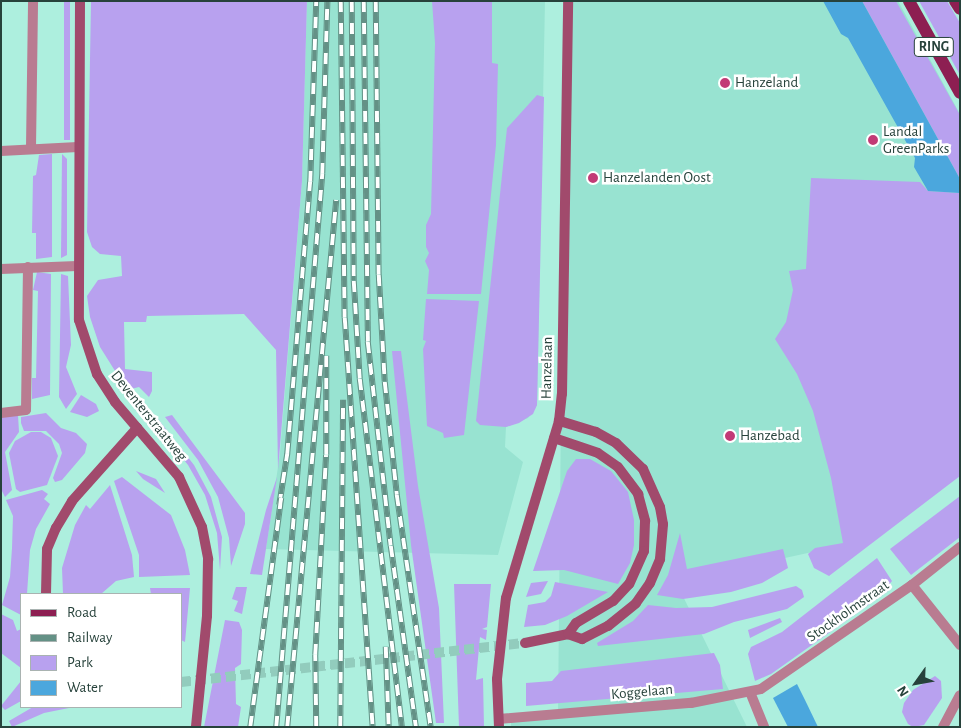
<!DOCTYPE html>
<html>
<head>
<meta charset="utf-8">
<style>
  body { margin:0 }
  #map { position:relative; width:961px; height:728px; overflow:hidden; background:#adefde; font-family:"Alegreya Sans",sans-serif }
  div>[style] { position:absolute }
  .built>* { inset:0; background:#98e3d1 }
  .green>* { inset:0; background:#b8a1ef; transform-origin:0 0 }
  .water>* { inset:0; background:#4ba7dd }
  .secondary-tunnel>* { height:10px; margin-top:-5px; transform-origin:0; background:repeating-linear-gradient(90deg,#92ccbd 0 10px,transparent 0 15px) }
  .street>* { height:10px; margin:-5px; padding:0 5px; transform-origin:5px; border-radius:5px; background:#b97c91 }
  .secondary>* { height:10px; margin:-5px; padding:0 5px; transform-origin:5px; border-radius:5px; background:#a14a6c }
  .primary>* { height:12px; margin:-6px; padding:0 6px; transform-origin:6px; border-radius:6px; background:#8d1f52 }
  .rail>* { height:5.5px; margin-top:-2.75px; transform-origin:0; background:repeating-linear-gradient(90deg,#fff 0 11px,#649186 0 22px); box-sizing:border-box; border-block:1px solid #649186 }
  .dots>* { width:14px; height:14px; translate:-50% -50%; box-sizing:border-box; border:2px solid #fff; border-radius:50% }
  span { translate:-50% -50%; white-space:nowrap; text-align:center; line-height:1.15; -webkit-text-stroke:5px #fff; paint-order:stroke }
  .shield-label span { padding:1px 4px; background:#fff; border:1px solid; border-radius:4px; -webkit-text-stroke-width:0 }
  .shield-label { font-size:14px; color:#27423b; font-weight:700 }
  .poi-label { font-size:15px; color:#27423b }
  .left { translate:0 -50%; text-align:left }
  .street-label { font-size:15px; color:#27423b }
  .frame { position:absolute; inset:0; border:2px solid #27423b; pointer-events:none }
  .legend { position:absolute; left:20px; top:593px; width:162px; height:115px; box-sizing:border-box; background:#fff; border:1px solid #a9b3b1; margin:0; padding:6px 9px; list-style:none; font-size:15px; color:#27423b }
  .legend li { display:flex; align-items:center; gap:10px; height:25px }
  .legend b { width:25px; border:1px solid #a9b3b1 }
  .north { position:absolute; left:891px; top:658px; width:50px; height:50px; -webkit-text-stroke:4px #fff; paint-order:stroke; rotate:238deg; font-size:14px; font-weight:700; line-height:20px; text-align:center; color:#27423b }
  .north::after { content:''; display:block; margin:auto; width:18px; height:22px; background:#27423b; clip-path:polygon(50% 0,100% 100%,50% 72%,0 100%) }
</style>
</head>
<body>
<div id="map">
  <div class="built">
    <div style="clip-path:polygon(307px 1px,545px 1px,537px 405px,528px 418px,506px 427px,505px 447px,523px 462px,498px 555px,266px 549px,280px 453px,302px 181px)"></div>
    <div style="clip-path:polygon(565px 1px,898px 1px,960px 114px,960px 196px,818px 405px,849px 544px,676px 582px,747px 727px,511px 727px,511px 719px,558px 715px)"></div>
  </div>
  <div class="green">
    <div style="left:64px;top:1px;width:6px;height:139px"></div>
    <div style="clip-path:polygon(91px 1px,307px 1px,302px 181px,278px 470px,276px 350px,244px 314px,147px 316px,146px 322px,124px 322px,125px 369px,152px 372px,152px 391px,149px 397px,139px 387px,127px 390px,100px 347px,90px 317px,87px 296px,98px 280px,122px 276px,121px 256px,100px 254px,92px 247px,87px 232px)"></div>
    <div style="clip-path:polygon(432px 1px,492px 1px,492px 63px,498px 64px,496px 145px,481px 294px,427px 294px,429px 270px,425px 261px,429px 253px,426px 247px,426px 225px,431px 214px,435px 43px)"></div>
    <div style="clip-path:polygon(862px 1px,896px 1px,960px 115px,960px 179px)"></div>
    <div style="clip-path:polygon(919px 1px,947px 1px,960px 23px,960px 75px)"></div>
    <div style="clip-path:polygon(537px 95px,544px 97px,537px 405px,533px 414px,519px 423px,506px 427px,480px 425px,476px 421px,507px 128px)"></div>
    <div style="clip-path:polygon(52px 154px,52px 257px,36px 259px,36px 233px,32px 233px,33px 176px,36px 175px,39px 155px)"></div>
    <div style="clip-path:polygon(62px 154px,67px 159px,67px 255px,61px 258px)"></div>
    <div style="clip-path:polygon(811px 178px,920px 182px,928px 191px,960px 193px,960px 476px,829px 576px,814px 568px,808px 554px,815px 548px,843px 543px,831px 478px,813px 411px,797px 374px,775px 339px,786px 322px,793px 290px,789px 271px,806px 269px)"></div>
    <div style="clip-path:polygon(37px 272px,51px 274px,50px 395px,32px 399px,32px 378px,36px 378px,38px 291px,33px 290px)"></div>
    <div style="clip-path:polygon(61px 274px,68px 276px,71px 345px,66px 367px,77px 394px,66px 409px,59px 397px)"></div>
    <div style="clip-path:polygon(426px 299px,479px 301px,464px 435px,444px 438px,443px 433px,427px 426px,423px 349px,426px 341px,423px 340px)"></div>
    <div style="clip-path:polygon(392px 351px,401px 351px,418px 486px,439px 608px,444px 723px,436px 723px,411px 545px)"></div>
    <div style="clip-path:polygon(81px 395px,96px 404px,99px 411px,87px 417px,70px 412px)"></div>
    <div style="clip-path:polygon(46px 413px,61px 428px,76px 433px,87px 444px,85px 453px,62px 480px,55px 482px,53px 478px,62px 453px,59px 444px,46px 431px,24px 431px,21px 423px,21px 417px)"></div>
    <div style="clip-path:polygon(18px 415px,19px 432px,5px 452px,12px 490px,5px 497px,1px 489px,1px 417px)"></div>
    <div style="clip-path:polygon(172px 415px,245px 513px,245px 524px,231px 566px,229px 538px,218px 497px,198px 460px,165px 417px)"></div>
    <div style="clip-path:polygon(158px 419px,194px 465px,211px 497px,222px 537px,220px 570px,217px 533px,205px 495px,188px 465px,155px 424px)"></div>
    <div style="clip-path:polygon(31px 432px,41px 432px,51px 438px,58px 456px,47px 485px,20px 492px,16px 489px,9px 453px,15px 441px)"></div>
    <div style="clip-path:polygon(576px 459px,590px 459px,611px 471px,628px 492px,634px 520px,634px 545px,630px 563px,618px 584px,564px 570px,533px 571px,567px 471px)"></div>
    <div style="clip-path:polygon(136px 471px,156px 479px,165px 493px,143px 479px)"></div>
    <div style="clip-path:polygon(122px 477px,171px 515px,185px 550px,190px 575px,139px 577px,139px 555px,114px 481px)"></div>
    <div style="clip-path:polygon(277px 477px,262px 575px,250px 574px,266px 510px)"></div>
    <div style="clip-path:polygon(110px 485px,132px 555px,134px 577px,116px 581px,101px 594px,63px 594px,62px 568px,75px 525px,86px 505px,90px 509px)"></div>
    <div style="clip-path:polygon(42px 490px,48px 494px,44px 499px,50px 504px,36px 529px,30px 550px,27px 594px,21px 594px,21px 615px,2px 605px,10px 577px,12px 548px,13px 516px,6px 500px)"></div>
    <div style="clip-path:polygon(960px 496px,960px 537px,911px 575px,890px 549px)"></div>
    <div style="clip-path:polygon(680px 533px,687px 569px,783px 549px,788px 568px,762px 583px,731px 592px,683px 599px,657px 595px,668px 575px)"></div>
    <div style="clip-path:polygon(877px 558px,892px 581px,887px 587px,888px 591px,771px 674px,755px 681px,748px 654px,751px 647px,782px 632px)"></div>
    <div style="clip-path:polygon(548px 581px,541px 594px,526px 597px,531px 583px)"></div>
    <div style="clip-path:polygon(555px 582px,608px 592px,567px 616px,545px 625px,524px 627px,528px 605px,545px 602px,551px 596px)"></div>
    <div style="clip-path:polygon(454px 584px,491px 584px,487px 627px,482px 629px,487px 630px,486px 640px,480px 637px,476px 680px,483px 678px,484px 727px,459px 727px)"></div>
    <div style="clip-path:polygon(796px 586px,802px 590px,804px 597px,787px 609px,734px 622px,704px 634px,598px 646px,597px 643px,633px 621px,648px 605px,676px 608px,712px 607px)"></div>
    <div style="clip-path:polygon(236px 587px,247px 587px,242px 614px,234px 611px,238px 601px,232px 599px)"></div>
    <div style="clip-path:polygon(150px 588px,190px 588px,185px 642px,181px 640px,181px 594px,151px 594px)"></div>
    <div style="clip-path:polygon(1px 614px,13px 620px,17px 631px,21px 629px,21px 668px,1px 653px)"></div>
    <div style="clip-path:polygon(780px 618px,782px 622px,750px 638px,748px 630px)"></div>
    <div style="clip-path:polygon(225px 620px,239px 622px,242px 630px,241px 664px,235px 668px,236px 704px,241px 707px,238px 727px,204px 727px)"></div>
    <div style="clip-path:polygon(714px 653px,720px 665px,723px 689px,526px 706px,526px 683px,552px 681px,561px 671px)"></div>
    <div style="clip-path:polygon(935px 676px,941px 681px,942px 698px,924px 725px,913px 727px,908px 724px,902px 712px,904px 703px,913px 690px)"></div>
    <div style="clip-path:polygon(21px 681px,21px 701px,5px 710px,1px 706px)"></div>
    <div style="clip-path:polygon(33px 707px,74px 707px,44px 713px,12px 727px,9px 721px)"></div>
  </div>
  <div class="water">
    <div style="clip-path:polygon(823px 1px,862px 1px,960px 179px,960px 193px,928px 191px,914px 167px,915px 158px,848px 38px,841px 34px)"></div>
    <div style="clip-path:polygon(797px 684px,805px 700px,818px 727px,788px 727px,773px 698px)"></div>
  </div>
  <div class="secondary-tunnel">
    <div style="left:181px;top:682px;width:346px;rotate:-6.5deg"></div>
  </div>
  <div class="street">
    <div style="left:31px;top:148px;width:147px;rotate:-89.2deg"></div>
    <div style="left:1px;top:151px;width:77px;rotate:-3deg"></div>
    <div style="left:1px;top:269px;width:76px;rotate:-2.3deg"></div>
    <div style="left:1px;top:413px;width:25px;rotate:-7deg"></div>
    <div style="left:26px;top:410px;width:143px;rotate:-89.2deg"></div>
    <div style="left:912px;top:585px;width:77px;rotate:51.3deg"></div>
    <div style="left:750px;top:692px;width:38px;rotate:68deg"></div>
    <div style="left:499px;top:719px;width:193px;rotate:-4.8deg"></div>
    <div style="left:691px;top:703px;width:71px;rotate:-11.3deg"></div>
    <div style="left:761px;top:689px;width:183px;rotate:-34.6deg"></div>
    <div style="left:912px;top:585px;width:61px;rotate:-38.4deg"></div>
    <div style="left:943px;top:727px;width:36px;rotate:-62deg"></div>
  </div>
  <div class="secondary">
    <div style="left:80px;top:1px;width:319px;rotate:90.2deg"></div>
    <div style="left:79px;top:320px;width:57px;rotate:71.6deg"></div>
    <div style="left:97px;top:374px;width:33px;rotate:57deg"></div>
    <div style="left:115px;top:402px;width:99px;rotate:49.5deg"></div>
    <div style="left:179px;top:477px;width:55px;rotate:65.3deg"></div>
    <div style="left:202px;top:527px;width:33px;rotate:79deg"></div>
    <div style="left:208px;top:559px;width:57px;rotate:91deg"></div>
    <div style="left:207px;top:616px;width:112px;rotate:95.7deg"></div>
    <div style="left:554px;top:438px;width:46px;rotate:18.8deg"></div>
    <div style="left:598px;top:453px;width:24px;rotate:35deg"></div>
    <div style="left:618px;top:467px;width:34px;rotate:53deg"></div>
    <div style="left:638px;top:494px;width:28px;rotate:75deg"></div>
    <div style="left:645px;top:521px;width:30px;rotate:92deg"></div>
    <div style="left:644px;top:551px;width:36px;rotate:114deg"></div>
    <div style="left:629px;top:584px;width:23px;rotate:133deg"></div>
    <div style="left:613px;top:601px;width:43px;rotate:149.3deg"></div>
    <div style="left:576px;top:623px;width:14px;rotate:126deg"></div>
    <div style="left:46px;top:594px;width:45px;rotate:-88.7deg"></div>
    <div style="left:47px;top:549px;width:23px;rotate:-67deg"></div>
    <div style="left:56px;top:528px;width:31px;rotate:-59deg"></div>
    <div style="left:72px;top:501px;width:98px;rotate:-48.3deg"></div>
    <div style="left:525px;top:643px;width:44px;rotate:-11.8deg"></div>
    <div style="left:568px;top:634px;width:15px;rotate:20deg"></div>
    <div style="left:582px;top:639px;width:29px;rotate:-27deg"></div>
    <div style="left:608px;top:626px;width:36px;rotate:-39deg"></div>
    <div style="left:636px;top:603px;width:24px;rotate:-55deg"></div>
    <div style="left:650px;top:583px;width:26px;rotate:-67deg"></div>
    <div style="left:660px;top:559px;width:35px;rotate:-85deg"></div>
    <div style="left:663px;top:524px;width:17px;rotate:-100deg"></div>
    <div style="left:660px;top:507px;width:42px;rotate:-114.1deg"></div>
    <div style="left:643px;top:469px;width:37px;rotate:-136deg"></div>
    <div style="left:616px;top:443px;width:23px;rotate:-151deg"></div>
    <div style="left:596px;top:432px;width:39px;rotate:-163deg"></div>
    <div style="left:499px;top:727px;width:48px;rotate:-92.4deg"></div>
    <div style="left:497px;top:679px;width:81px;rotate:-83.7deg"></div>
    <div style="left:506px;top:598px;width:185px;rotate:-73.3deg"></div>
    <div style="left:559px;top:421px;width:27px;rotate:-84deg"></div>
    <div style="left:562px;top:394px;width:393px;rotate:-89.1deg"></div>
  </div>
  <div class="primary">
    <div style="left:909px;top:1px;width:105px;rotate:61deg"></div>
    <div style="left:955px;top:1px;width:9px;rotate:58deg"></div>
  </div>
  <div class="rail">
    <div style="left:341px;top:1px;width:317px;rotate:89.3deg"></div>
    <div style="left:345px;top:318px;width:410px;rotate:86.1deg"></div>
    <div style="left:352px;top:1px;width:280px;rotate:89.6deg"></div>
    <div style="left:354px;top:281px;width:98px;rotate:86.5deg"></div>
    <div style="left:360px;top:379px;width:351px;rotate:83.1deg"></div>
    <div style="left:364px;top:1px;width:341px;rotate:89.3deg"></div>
    <div style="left:368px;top:342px;width:205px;rotate:83.6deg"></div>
    <div style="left:391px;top:546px;width:183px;rotate:82.1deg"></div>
    <div style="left:376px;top:1px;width:274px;rotate:89.4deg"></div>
    <div style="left:379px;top:275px;width:107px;rotate:86.8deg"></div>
    <div style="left:385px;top:382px;width:114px;rotate:83.9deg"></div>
    <div style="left:397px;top:495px;width:234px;rotate:81.7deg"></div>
    <div style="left:279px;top:505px;width:52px;rotate:-81.1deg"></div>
    <div style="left:287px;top:454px;width:273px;rotate:-85.2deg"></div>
    <div style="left:310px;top:182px;width:181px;rotate:-88.1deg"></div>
    <div style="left:386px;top:647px;width:80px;rotate:87.9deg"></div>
    <div style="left:250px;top:727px;width:231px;rotate:-82.3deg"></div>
    <div style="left:276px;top:727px;width:555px;rotate:-85.24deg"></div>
    <div style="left:322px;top:174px;width:173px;rotate:-88.3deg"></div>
    <div style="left:287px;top:727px;width:529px;rotate:-84.69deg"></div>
    <div style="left:316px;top:727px;width:72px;rotate:-90.8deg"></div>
    <div style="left:315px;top:655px;width:200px;rotate:-86.9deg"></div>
    <div style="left:326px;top:455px;width:99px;rotate:-90deg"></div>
    <div style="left:340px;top:727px;width:327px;rotate:-89.5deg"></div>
  </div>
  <div class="dots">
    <div style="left:725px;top:83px;background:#c23a76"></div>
    <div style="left:873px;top:140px;background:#c23a76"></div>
    <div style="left:593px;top:178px;background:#c23a76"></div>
    <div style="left:730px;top:436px;background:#c23a76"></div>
  </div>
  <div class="shield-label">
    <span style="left:934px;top:47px">RING</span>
  </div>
  <div class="poi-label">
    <span class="left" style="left:735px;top:83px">Hanzeland</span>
    <span class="left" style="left:883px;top:140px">Landal<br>GreenParks</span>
    <span class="left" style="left:603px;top:178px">Hanzelanden Oost</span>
    <span class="left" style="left:740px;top:436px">Hanzebad</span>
  </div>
  <div class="street-label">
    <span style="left:547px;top:368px;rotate:-89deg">Hanzelaan</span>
    <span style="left:149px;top:416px;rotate:51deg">Deventerstraatweg</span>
    <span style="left:848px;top:611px;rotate:-35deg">Stockholmstraat</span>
    <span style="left:642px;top:692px;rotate:-5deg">Koggelaan</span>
  </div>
  <div class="frame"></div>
  <ul class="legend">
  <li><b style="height:6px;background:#8d1f52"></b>Road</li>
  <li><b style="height:6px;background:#649186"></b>Railway</li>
  <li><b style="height:14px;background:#b8a1ef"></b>Park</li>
  <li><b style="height:14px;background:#4ba7dd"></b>Water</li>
  </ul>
  <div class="north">N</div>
</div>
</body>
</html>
